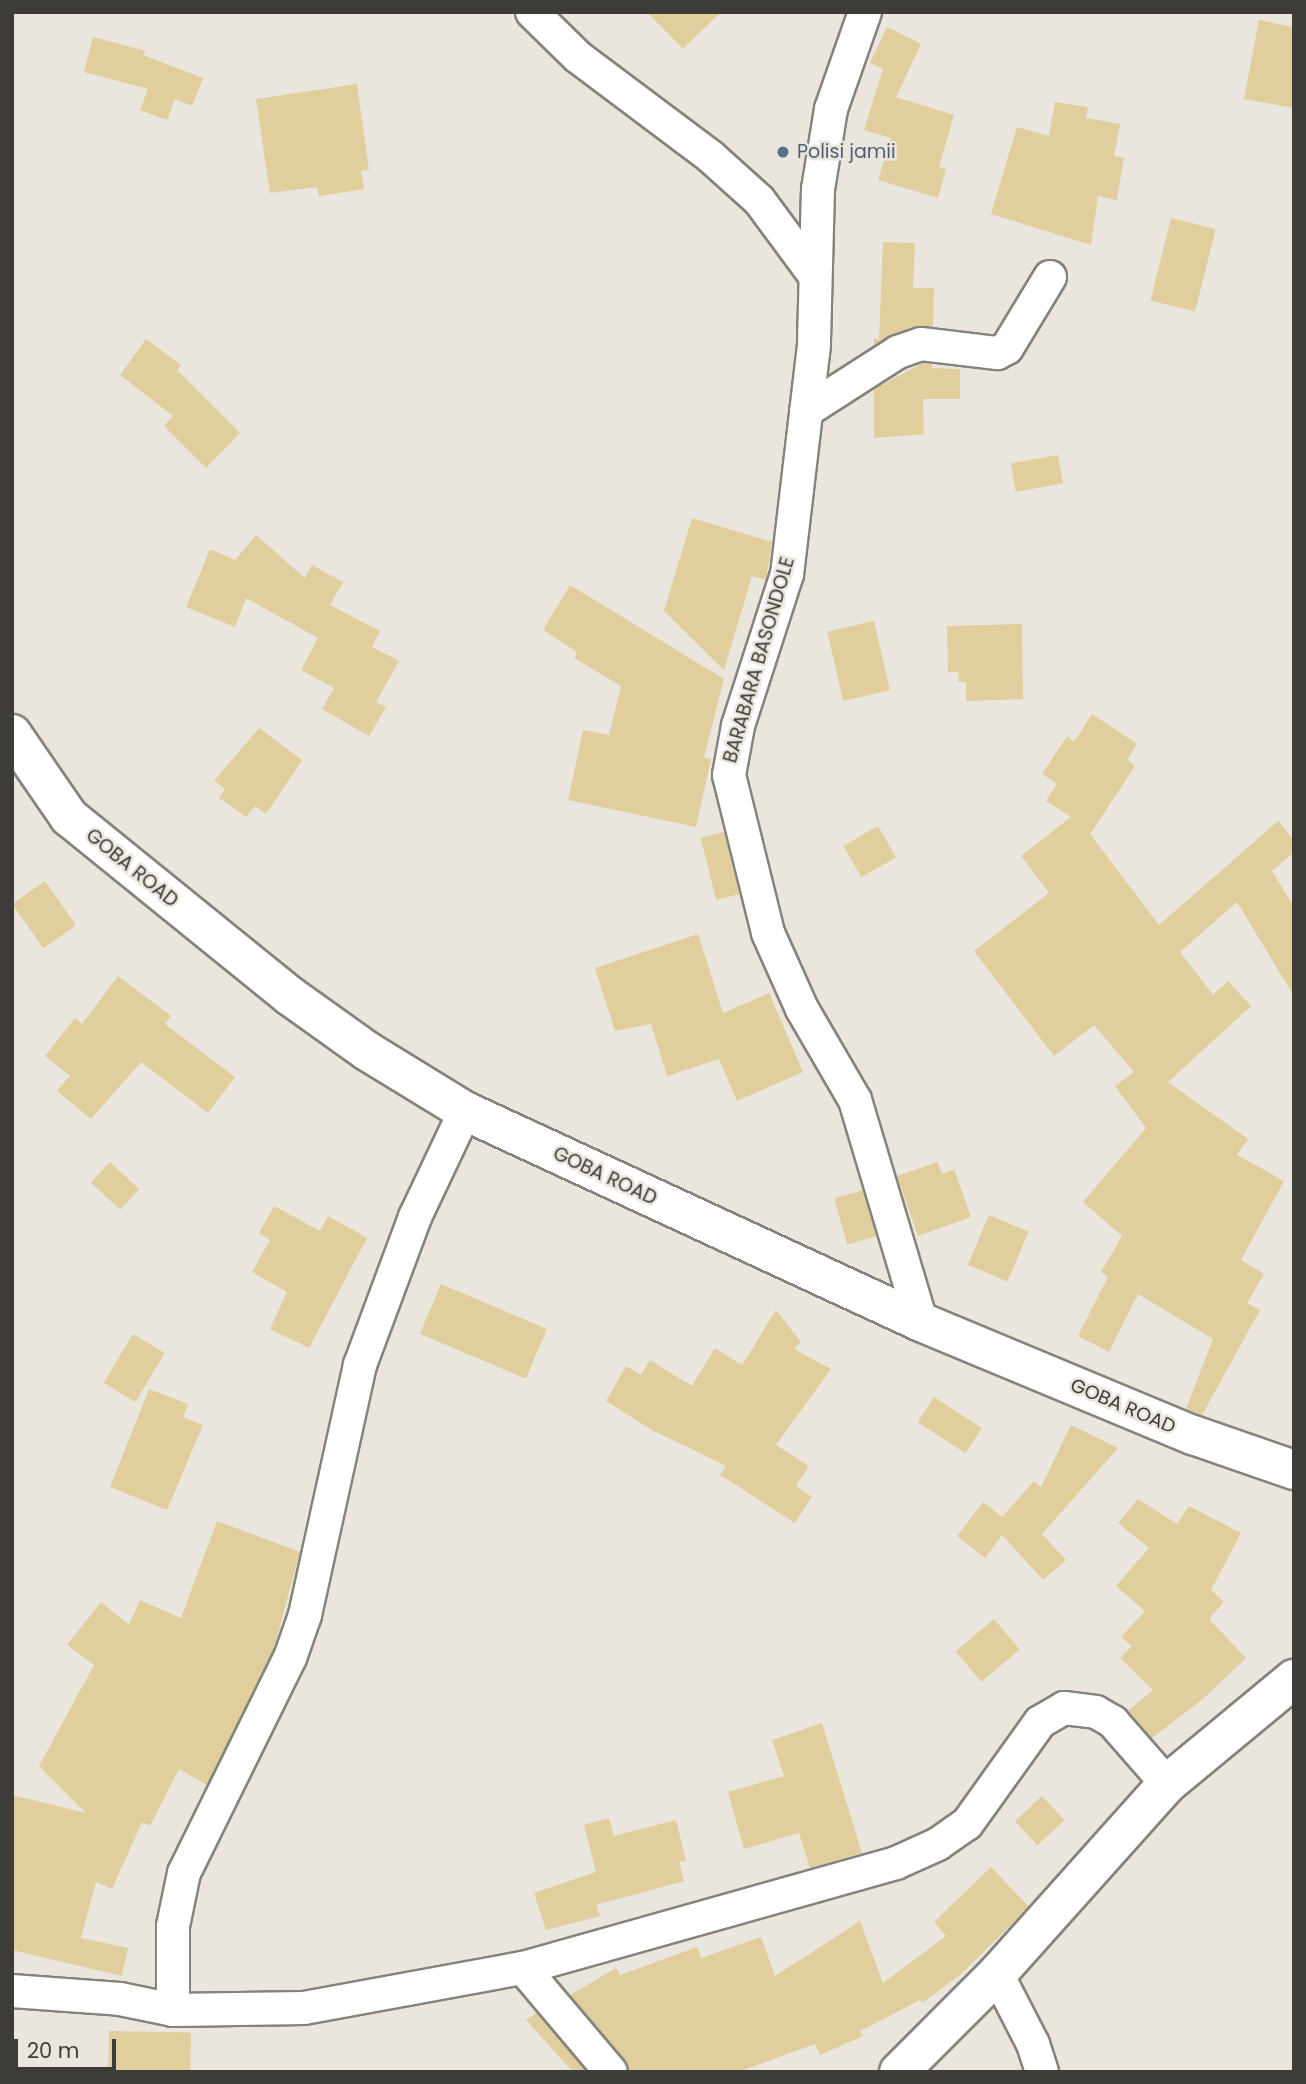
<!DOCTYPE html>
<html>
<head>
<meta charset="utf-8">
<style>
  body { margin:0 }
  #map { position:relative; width:1306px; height:2084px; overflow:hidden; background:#eae6de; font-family:Poppins,sans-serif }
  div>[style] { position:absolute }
  .building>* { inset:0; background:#e0ce9c; transform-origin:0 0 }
  .roads { filter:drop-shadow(2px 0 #85837b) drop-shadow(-2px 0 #85837b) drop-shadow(0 2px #85837b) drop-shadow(0 -2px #85837b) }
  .minor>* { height:32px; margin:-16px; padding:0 16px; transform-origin:16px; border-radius:16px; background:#fff }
  .tertiary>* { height:38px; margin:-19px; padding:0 19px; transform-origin:19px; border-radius:19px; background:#fff }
  .secondary>* { height:38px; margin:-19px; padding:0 19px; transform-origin:19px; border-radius:19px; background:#fff }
  .dots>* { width:19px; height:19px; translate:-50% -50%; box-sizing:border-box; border:4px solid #eae6de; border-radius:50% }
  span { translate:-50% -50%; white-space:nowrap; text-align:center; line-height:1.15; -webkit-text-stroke:5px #eae6de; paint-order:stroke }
  .service-label { font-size:19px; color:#4e5e75 }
  .left { translate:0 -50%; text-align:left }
  .street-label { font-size:19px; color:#3e3c39 }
  .frame { position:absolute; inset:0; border:14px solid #3e3c39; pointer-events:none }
  .scale { position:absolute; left:14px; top:2039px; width:102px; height:32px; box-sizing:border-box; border:4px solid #3e3c39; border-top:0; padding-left:9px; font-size:21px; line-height:24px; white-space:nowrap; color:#3e3c39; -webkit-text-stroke:5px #eae6de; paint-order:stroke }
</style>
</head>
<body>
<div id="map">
  <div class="building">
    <div style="clip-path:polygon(647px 12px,721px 12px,683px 49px)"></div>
    <div style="clip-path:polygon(1259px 20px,1294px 27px,1294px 108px,1244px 99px)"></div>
    <div style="clip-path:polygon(887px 27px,921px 44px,896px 97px,954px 115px,939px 167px,946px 169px,938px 198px,878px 180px,891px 138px,864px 130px,883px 69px,870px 63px)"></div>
    <div style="clip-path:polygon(93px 37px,146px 51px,143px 55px,203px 78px,192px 106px,175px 99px,167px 120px,140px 110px,148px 89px,84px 72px)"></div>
    <div style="clip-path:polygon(357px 84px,369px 170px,361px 171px,364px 189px,319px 196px,317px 187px,270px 193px,256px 99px)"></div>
    <div style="clip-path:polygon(1055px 102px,1088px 107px,1086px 118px,1120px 124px,1114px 156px,1124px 158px,1117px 200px,1098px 196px,1091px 245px,991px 214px,1017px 127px,1049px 136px)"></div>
    <div style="left:1171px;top:218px;width:46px;height:85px;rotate:14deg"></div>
    <div style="clip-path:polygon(883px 242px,915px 243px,913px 288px,934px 288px,933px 327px,915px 327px,874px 346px,874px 338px,879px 340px)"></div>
    <div style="clip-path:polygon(146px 339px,181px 365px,177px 370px,240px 433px,206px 468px,164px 426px,173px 416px,120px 375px)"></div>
    <div style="clip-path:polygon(923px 363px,932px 364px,932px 368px,960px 369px,960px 399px,923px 399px,924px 434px,874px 438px,874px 389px)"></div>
    <div style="left:1058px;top:455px;width:29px;height:48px;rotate:80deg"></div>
    <div style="clip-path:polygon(692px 518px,772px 542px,766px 580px,752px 576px,724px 670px,664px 611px)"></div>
    <div style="clip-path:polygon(256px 535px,305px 578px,312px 565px,343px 582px,330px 605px,380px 631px,372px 647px,399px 661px,376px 702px,386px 707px,369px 736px,322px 709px,334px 688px,301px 670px,318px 638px,246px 598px,235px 627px,186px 607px,210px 549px,235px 560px)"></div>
    <div style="clip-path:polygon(570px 585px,724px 679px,704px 757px,711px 759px,696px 827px,568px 800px,583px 730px,609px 735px,621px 686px,574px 658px,577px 652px,543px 630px)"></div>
    <div style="left:874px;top:621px;width:71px;height:48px;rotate:77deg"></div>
    <div style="clip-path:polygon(1022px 624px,1023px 699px,966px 701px,966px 682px,958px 682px,959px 672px,948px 672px,947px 626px)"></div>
    <div style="clip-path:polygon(1092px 714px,1137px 744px,1127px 760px,1135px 766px,1090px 834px,1159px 925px,1278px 821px,1294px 840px,1294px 852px,1272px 871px,1294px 907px,1294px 996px,1237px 902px,1180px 952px,1213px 995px,1228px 981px,1251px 1006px,1168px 1082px,1248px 1139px,1237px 1155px,1284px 1181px,1241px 1260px,1264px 1274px,1247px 1303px,1260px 1310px,1202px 1415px,1186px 1409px,1213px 1339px,1138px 1294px,1109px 1352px,1078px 1336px,1108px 1277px,1101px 1272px,1122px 1236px,1083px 1202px,1146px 1128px,1115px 1086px,1134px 1072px,1094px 1025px,1054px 1056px,974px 951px,1049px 893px,1021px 856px,1071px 817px,1046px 801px,1057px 784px,1042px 774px,1067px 736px,1074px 742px)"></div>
    <div style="clip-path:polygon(259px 728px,302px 760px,266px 814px,255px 806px,246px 817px,219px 798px,225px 789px,214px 781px)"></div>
    <div style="left:878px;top:826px;width:36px;height:40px;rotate:60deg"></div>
    <div style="left:724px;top:832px;width:64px;height:24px;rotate:76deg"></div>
    <div style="left:45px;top:881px;width:54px;height:40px;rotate:55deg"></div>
    <div style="clip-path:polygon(698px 934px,723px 1013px,769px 993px,803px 1072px,737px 1101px,719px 1059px,667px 1076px,651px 1024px,615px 1031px,595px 968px)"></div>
    <div style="clip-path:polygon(118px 976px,171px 1016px,165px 1024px,235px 1077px,208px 1113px,141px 1062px,91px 1119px,57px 1091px,70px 1076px,45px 1056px,75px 1018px,82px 1024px)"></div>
    <div style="left:110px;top:1162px;width:40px;height:28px;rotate:43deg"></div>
    <div style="clip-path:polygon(938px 1162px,942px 1174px,954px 1169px,971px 1217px,918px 1236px,897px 1176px)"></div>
    <div style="left:863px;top:1190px;width:48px;height:30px;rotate:74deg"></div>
    <div style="clip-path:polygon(274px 1206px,320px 1231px,328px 1216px,367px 1238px,309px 1348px,270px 1329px,287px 1292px,252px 1272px,270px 1240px,259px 1233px)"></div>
    <div style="left:989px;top:1215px;width:43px;height:54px;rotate:23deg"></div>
    <div style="left:441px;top:1284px;width:115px;height:54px;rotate:23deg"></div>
    <div style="clip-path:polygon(776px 1310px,801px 1342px,794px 1349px,831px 1369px,776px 1445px,809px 1466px,796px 1486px,812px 1497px,795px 1523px,720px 1475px,726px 1466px,652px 1430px,606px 1401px,626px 1366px,641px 1375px,650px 1360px,692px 1386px,715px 1348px,742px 1365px)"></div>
    <div style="left:133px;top:1334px;width:37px;height:57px;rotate:31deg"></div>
    <div style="clip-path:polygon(149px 1389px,188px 1404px,183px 1417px,203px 1425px,167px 1510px,110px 1487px)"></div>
    <div style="left:934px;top:1397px;width:57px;height:30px;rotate:33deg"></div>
    <div style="clip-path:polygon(1071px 1425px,1118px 1448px,1042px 1534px,1066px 1560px,1043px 1580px,1002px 1535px,985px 1558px,957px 1536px,983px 1502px,1002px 1517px,1034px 1481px,1041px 1487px)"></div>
    <div style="clip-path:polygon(1138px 1499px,1177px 1524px,1189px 1506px,1241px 1533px,1211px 1590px,1224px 1602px,1209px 1619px,1246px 1658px,1203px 1699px,1152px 1738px,1128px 1711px,1153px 1690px,1120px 1658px,1132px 1646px,1121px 1637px,1145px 1611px,1116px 1586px,1149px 1548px,1118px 1523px)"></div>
    <div style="clip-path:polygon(217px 1521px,300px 1552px,273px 1651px,207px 1785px,179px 1769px,150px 1826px,142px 1822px,112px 1889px,96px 1882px,81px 1938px,128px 1948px,122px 1976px,12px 1950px,12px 1795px,86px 1813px,39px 1766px,94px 1665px,67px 1645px,101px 1602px,129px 1625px,140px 1600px,181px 1618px)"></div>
    <div style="left:994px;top:1619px;width:40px;height:50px;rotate:50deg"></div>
    <div style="clip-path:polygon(822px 1723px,862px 1853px,810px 1868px,799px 1833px,744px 1849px,728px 1792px,784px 1776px,772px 1740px)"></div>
    <div style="left:1042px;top:1796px;width:33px;height:37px;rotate:47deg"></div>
    <div style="clip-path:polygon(609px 1818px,614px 1836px,676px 1820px,686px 1861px,679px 1862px,684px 1881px,596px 1905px,600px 1916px,546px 1930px,534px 1893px,596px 1872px,584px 1825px)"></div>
    <div style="clip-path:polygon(991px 1867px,1028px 1906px,1020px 1916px,961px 1974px,922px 2003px,920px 2000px,860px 2031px,863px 2036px,820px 2055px,815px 2044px,738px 2072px,629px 2072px,625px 2060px,570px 1995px,616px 1968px,620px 1975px,697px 1947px,701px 1958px,761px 1937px,775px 1976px,860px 1921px,883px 1983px,946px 1936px,934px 1922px)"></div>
    <div style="clip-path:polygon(537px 2013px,587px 2072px,573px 2072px,526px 2020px)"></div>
    <div style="left:109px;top:2031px;width:82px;height:41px;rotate:1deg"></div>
  </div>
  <div class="roads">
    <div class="minor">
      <div style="left:532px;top:12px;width:64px;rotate:44.4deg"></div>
      <div style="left:578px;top:57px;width:166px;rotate:36.9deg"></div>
      <div style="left:711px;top:157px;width:64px;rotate:41.9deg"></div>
      <div style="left:759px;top:200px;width:91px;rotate:53.5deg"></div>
      <div style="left:865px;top:12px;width:103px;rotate:109.3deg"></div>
      <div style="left:831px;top:109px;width:81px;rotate:99.2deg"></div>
      <div style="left:818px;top:189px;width:156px;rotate:91.5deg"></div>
      <div style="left:814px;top:345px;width:231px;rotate:96.7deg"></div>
      <div style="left:787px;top:574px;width:160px;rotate:107.9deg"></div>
      <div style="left:738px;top:726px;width:50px;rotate:100.4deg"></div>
      <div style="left:729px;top:775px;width:163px;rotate:76.1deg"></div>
      <div style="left:768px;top:933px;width:83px;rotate:65.9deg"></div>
      <div style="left:802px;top:1009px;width:105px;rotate:59.8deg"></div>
      <div style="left:855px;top:1100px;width:232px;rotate:73.4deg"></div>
      <div style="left:806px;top:411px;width:109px;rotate:-32.7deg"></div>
      <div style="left:898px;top:352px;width:24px;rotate:-19deg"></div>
      <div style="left:921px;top:344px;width:77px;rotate:6.8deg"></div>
      <div style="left:997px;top:353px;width:11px;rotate:-27deg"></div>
      <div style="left:1007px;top:348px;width:83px;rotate:-58.8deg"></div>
      <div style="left:523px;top:1968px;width:136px;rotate:49.8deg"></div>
      <div style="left:997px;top:1974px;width:79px;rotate:62.8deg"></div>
      <div style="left:1033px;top:2044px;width:29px;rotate:72deg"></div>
      <div style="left:12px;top:1991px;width:108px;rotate:4.2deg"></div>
      <div style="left:120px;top:1999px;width:54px;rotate:11.7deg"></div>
      <div style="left:173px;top:2010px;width:131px;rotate:-0.9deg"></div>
      <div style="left:304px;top:2008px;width:223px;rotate:-10.4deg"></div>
      <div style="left:523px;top:1968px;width:387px;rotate:-15.7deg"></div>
      <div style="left:896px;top:1863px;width:46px;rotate:-24.3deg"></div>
      <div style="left:938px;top:1844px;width:35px;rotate:-35deg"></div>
      <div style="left:967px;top:1824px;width:125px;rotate:-54.4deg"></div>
      <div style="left:1040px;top:1722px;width:28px;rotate:-30deg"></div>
      <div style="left:1064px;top:1708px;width:32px;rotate:7deg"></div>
      <div style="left:1096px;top:1712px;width:20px;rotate:30deg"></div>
      <div style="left:1113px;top:1722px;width:82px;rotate:48.9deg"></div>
      <div style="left:173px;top:2010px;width:84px;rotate:-90deg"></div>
      <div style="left:173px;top:1926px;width:54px;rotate:-78.3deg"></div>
      <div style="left:184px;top:1873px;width:240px;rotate:-63.8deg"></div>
      <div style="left:290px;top:1658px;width:46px;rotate:-70.8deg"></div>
      <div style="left:305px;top:1615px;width:256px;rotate:-77.6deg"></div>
      <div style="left:360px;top:1365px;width:158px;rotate:-69.6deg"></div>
      <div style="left:415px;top:1217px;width:117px;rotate:-64.7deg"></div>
    </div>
    <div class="tertiary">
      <div style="left:899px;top:2072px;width:139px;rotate:-45deg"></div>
      <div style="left:997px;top:1974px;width:255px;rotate:-48.2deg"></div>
      <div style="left:1167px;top:1784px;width:165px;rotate:-39.6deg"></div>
    </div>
    <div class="secondary">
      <div style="left:12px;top:734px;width:101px;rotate:55.5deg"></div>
      <div style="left:69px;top:817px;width:284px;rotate:39deg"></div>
      <div style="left:290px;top:996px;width:95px;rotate:35.5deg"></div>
      <div style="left:367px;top:1051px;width:115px;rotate:31.5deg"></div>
      <div style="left:465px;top:1111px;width:502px;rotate:24.83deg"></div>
      <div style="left:921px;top:1322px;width:295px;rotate:22.6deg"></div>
      <div style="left:1193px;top:1435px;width:107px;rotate:19.1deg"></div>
    </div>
  </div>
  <div class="dots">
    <div style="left:783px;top:152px;background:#5c6f8a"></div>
  </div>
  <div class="service-label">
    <span class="left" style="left:797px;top:152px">Polisi jamii</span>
  </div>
  <div class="street-label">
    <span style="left:759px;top:660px;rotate:-74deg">BARABARA BASONDOLE</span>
    <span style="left:132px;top:868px;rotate:39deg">GOBA ROAD</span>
    <span style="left:605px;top:1176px;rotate:25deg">GOBA ROAD</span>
    <span style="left:1123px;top:1406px;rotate:23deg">GOBA ROAD</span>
  </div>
  <div class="frame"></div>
  <div class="scale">20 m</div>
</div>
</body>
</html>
